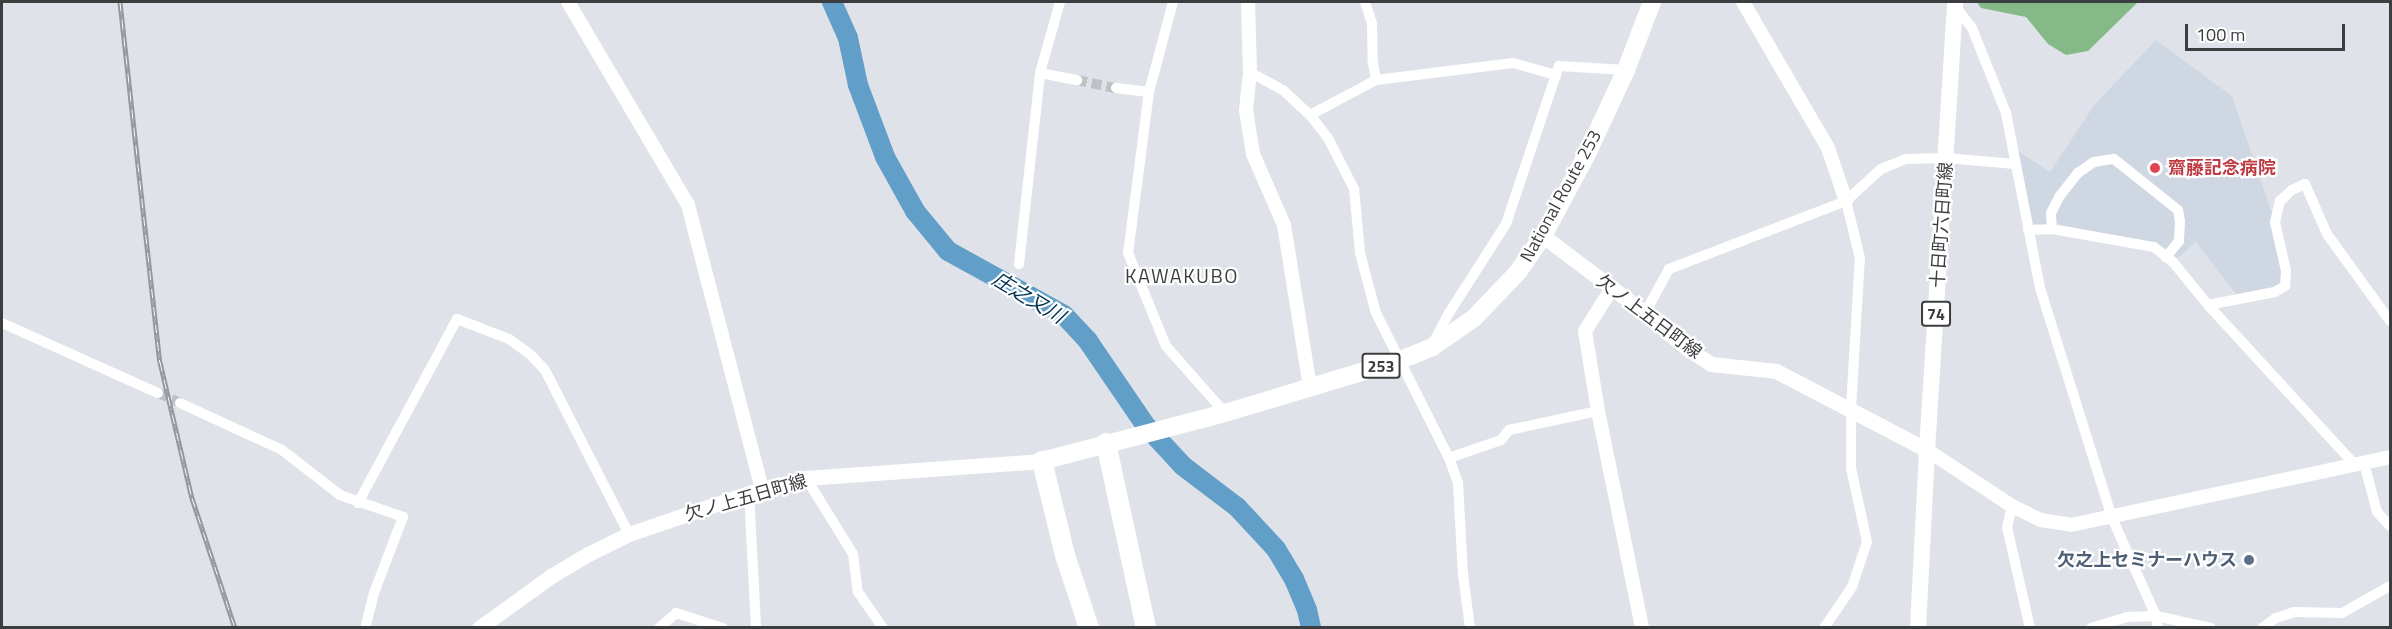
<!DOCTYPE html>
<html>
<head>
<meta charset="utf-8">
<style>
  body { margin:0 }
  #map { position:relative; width:2392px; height:629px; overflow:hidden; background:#dfe3e9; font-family:"Titillium Web","Noto Sans JP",sans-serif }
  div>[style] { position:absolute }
  .built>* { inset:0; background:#cfd7e3 }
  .forest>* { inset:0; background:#85b988 }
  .river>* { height:20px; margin:-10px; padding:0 10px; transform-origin:10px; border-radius:10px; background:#619ec8 }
  .minor-tunnel>* { height:10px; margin-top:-5px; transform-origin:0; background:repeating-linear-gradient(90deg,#bec2c7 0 10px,transparent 0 15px) }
  .minor>* { height:10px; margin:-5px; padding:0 5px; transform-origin:5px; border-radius:5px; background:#fff }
  .tertiary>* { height:14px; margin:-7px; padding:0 7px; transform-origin:7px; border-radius:7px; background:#fff }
  .secondary>* { height:15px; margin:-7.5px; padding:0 7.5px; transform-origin:7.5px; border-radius:7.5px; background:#fff }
  .primary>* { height:16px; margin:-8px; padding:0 8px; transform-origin:8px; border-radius:8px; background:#fff }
  .trunk>* { height:18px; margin:-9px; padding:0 9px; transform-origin:9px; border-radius:9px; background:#fff }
  .motorway>* { height:20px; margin:-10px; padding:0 10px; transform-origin:10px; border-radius:10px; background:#fff }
  .rail>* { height:5px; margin-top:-2.5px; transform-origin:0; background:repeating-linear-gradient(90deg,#fff 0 9px,#94979b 0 18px); box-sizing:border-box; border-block:2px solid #94979b }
  .dots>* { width:16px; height:16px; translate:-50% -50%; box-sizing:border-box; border:3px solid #fff; border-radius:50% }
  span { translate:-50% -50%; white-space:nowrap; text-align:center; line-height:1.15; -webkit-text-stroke:4.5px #fff; paint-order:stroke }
  .shield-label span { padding:2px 4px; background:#fff; border:2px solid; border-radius:4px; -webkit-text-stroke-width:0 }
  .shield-label { font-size:16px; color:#3b3d3f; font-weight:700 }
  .health-label { font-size:18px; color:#be3a42; font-weight:700 }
  .left { translate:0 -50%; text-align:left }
  .street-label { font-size:18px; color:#3b3d3f }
  .service-label { font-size:18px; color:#4e5e75; font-weight:700 }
  .right { translate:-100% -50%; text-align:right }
  .neighbourhood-label { font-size:20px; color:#3b3d3f; letter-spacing:1.5px }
  .water-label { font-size:20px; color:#00324f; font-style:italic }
  .frame { position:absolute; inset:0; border:3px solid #3b3d3f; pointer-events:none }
  .scale { position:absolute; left:2185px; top:24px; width:160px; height:27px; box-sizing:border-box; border:3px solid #3b3d3f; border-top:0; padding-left:8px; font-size:18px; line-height:21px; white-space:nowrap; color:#3b3d3f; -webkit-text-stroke:4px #fff; paint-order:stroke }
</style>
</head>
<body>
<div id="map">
  <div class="built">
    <div style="clip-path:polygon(2156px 40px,2232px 96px,2275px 222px,2285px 286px,2240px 299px,2196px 242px,2173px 262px,2153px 247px,2028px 230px,2012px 147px,2050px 172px,2095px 104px)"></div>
  </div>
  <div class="forest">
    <div style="clip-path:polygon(1977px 2px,2138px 2px,2088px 51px,2066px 55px,2048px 44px,2026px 17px,1981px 8px)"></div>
  </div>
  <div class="river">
    <div style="left:832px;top:2px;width:39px;rotate:66deg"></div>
    <div style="left:848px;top:38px;width:48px;rotate:78deg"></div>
    <div style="left:858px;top:85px;width:77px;rotate:69.4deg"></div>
    <div style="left:885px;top:157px;width:62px;rotate:60.9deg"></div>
    <div style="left:915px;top:211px;width:52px;rotate:50.5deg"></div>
    <div style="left:948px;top:251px;width:132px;rotate:28.9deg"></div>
    <div style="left:1064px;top:315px;width:35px;rotate:47deg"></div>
    <div style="left:1088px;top:341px;width:103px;rotate:55.7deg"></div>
    <div style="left:1146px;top:426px;width:54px;rotate:47.2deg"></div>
    <div style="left:1183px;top:466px;width:68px;rotate:37.2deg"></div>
    <div style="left:1237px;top:507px;width:57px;rotate:47.1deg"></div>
    <div style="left:1276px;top:549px;width:35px;rotate:59deg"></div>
    <div style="left:1294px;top:579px;width:34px;rotate:67deg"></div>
    <div style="left:1307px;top:610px;width:18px;rotate:77deg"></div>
  </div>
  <div class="minor-tunnel">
    <div style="left:1077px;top:80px;width:40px;rotate:12deg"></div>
    <div style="left:158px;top:393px;width:24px;rotate:24deg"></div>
  </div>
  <div class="minor">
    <div style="left:1173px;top:2px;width:93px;rotate:104.9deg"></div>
    <div style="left:1149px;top:92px;width:162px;rotate:97.4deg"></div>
    <div style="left:1128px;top:253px;width:100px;rotate:67.8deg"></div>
    <div style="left:1166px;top:346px;width:89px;rotate:48.6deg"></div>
    <div style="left:1365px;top:2px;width:23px;rotate:72deg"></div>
    <div style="left:1372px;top:24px;width:39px;rotate:89deg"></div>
    <div style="left:1373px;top:63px;width:17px;rotate:80deg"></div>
    <div style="left:1955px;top:6px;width:28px;rotate:52deg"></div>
    <div style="left:1972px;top:28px;width:92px;rotate:68.2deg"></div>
    <div style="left:2006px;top:113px;width:178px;rotate:79deg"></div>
    <div style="left:2040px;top:288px;width:241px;rotate:72.6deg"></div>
    <div style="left:2112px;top:518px;width:107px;rotate:65.8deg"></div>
    <div style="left:2156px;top:616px;width:12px;rotate:81deg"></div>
    <div style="left:1250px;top:72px;width:38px;rotate:29deg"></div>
    <div style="left:1283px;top:90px;width:37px;rotate:43deg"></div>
    <div style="left:1310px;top:115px;width:29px;rotate:52deg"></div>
    <div style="left:1328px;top:138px;width:57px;rotate:63deg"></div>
    <div style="left:1354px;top:189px;width:64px;rotate:84.6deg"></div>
    <div style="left:1360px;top:253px;width:62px;rotate:75.1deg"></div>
    <div style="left:1376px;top:313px;width:162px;rotate:63.3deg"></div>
    <div style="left:1449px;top:458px;width:27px;rotate:70deg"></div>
    <div style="left:1458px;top:483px;width:91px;rotate:86.9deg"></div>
    <div style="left:1463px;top:574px;width:54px;rotate:82.6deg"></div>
    <div style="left:1040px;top:73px;width:38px;rotate:11deg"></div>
    <div style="left:1116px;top:88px;width:33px;rotate:7deg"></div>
    <div style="left:1310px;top:115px;width:75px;rotate:-27.9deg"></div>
    <div style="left:1376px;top:80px;width:138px;rotate:-7.1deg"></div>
    <div style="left:1513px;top:63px;width:45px;rotate:15.6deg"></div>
    <div style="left:2052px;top:229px;width:16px;rotate:-94deg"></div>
    <div style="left:2051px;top:213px;width:18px;rotate:-63deg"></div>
    <div style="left:2059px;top:197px;width:31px;rotate:-52deg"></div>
    <div style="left:2078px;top:173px;width:19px;rotate:-35deg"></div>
    <div style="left:2094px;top:162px;width:20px;rotate:-9deg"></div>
    <div style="left:2114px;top:159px;width:82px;rotate:38.6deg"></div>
    <div style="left:2178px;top:210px;width:11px;rotate:80deg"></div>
    <div style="left:2180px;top:221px;width:20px;rotate:93deg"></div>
    <div style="left:2179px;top:241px;width:21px;rotate:129deg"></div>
    <div style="left:2028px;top:230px;width:24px;rotate:-2deg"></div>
    <div style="left:2052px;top:229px;width:104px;rotate:10deg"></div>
    <div style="left:2154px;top:247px;width:24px;rotate:38deg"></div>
    <div style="left:2173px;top:262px;width:55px;rotate:50.9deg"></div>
    <div style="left:2208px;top:305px;width:217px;rotate:47.4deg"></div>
    <div style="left:1019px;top:264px;width:192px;rotate:-83.7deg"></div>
    <div style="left:1040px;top:73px;width:74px;rotate:-74.3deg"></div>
    <div style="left:2208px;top:305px;width:68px;rotate:-11deg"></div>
    <div style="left:2275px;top:292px;width:12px;rotate:-31deg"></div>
    <div style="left:2285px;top:286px;width:15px;rotate:-86deg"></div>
    <div style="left:2286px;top:271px;width:50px;rotate:-102.7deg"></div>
    <div style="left:2275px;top:222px;width:22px;rotate:-77deg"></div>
    <div style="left:2280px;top:201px;width:16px;rotate:-43deg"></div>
    <div style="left:2292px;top:190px;width:14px;rotate:-25deg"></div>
    <div style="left:2305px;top:184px;width:55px;rotate:66.3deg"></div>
    <div style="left:2327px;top:234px;width:107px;rotate:54.1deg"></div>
    <div style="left:1645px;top:313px;width:50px;rotate:-61.4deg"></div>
    <div style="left:1669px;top:269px;width:190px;rotate:-21deg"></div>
    <div style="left:1846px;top:201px;width:47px;rotate:-42.4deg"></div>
    <div style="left:1881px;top:169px;width:27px;rotate:-22deg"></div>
    <div style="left:1906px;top:159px;width:40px;rotate:-1.4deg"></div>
    <div style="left:1946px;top:158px;width:69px;rotate:5deg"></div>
    <div style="left:2px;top:323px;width:171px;rotate:24.2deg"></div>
    <div style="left:1434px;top:341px;width:32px;rotate:-62deg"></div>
    <div style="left:1449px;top:313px;width:106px;rotate:-57.4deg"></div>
    <div style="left:1506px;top:224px;width:167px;rotate:-71.5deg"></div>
    <div style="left:1559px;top:66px;width:67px;rotate:3.4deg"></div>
    <div style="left:180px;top:403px;width:112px;rotate:24.7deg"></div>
    <div style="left:282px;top:450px;width:73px;rotate:37.8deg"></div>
    <div style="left:340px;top:495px;width:67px;rotate:19.2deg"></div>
    <div style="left:403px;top:517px;width:81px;rotate:110.9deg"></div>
    <div style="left:374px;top:593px;width:36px;rotate:104deg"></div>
    <div style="left:1449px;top:458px;width:55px;rotate:-19.1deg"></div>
    <div style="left:1501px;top:440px;width:13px;rotate:-51deg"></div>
    <div style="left:1509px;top:430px;width:91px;rotate:-12.1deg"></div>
    <div style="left:2364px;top:463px;width:51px;rotate:75.1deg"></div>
    <div style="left:2377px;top:512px;width:19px;rotate:47deg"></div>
    <div style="left:806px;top:478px;width:89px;rotate:58.3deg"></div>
    <div style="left:853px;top:554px;width:38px;rotate:83deg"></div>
    <div style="left:858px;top:592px;width:44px;rotate:55.2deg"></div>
    <div style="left:749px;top:493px;width:135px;rotate:87deg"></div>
    <div style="left:358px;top:503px;width:209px;rotate:-61.7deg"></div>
    <div style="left:457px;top:319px;width:56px;rotate:21deg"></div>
    <div style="left:509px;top:339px;width:26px;rotate:36deg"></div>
    <div style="left:530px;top:354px;width:22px;rotate:47deg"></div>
    <div style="left:545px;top:370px;width:184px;rotate:62.9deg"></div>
    <div style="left:2012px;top:506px;width:22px;rotate:103deg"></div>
    <div style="left:2007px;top:527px;width:104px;rotate:77.2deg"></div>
    <div style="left:659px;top:628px;width:23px;rotate:-41deg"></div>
    <div style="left:676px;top:613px;width:49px;rotate:17.7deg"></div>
    <div style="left:1824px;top:628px;width:50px;rotate:-55.7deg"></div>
    <div style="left:1852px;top:587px;width:47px;rotate:-71.6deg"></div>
    <div style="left:1867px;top:542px;width:76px;rotate:-102.2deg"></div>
    <div style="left:1851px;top:468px;width:60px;rotate:-90deg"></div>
    <div style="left:1851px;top:408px;width:150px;rotate:-86.6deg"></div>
    <div style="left:1860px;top:258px;width:59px;rotate:-103.8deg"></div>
    <div style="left:2091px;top:628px;width:37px;rotate:-17deg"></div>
    <div style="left:2126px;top:617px;width:30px;rotate:-2deg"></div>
    <div style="left:2156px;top:616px;width:56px;rotate:12.3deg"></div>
    <div style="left:2262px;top:628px;width:17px;rotate:-36deg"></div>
    <div style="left:2276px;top:618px;width:19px;rotate:-18deg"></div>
    <div style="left:2294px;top:612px;width:48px;rotate:1.2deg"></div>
    <div style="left:2342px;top:613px;width:55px;rotate:-29.4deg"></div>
  </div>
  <div class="tertiary">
    <div style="left:568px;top:2px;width:236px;rotate:59.4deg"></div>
    <div style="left:688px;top:205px;width:294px;rotate:75.4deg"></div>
    <div style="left:1248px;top:2px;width:70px;rotate:88.4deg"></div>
    <div style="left:1250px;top:72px;width:38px;rotate:96deg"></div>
    <div style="left:1246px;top:110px;width:45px;rotate:81deg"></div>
    <div style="left:1253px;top:154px;width:77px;rotate:66.4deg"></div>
    <div style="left:1284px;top:225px;width:165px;rotate:80.9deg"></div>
    <div style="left:1743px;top:2px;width:169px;rotate:59.8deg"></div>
    <div style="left:1828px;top:148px;width:56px;rotate:71.2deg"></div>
    <div style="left:1612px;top:288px;width:51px;rotate:122.1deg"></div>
    <div style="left:1585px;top:331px;width:81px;rotate:80.8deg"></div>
    <div style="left:1598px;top:411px;width:221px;rotate:78.5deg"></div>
    <div style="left:1927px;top:450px;width:102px;rotate:33.4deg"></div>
    <div style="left:2012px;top:506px;width:32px;rotate:26deg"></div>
    <div style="left:2041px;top:520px;width:30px;rotate:9deg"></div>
    <div style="left:2071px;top:525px;width:326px;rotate:-12deg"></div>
  </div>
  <div class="secondary">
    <div style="left:1543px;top:236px;width:128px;rotate:37deg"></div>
    <div style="left:1645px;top:313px;width:57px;rotate:40.1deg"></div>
    <div style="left:1689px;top:350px;width:26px;rotate:32deg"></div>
    <div style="left:1711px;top:364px;width:65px;rotate:6.1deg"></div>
    <div style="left:1776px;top:371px;width:170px;rotate:27.6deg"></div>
    <div style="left:479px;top:628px;width:89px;rotate:-35.8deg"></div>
    <div style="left:551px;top:576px;width:43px;rotate:-30.7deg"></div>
    <div style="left:588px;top:554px;width:46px;rotate:-26deg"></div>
    <div style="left:629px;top:534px;width:127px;rotate:-18.9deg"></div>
    <div style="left:749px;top:493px;width:59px;rotate:-14.7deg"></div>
    <div style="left:806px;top:478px;width:237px;rotate:-4.1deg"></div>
  </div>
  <div class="primary">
    <div style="left:1918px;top:628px;width:178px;rotate:-87.1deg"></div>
    <div style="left:1927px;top:450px;width:449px;rotate:-86.4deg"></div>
  </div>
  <div class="trunk">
    <div style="left:1042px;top:461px;width:189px;rotate:-14.7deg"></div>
    <div style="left:1225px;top:413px;width:181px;rotate:-16.7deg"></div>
    <div style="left:1398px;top:361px;width:37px;rotate:-22deg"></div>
    <div style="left:1432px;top:347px;width:51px;rotate:-34.6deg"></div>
    <div style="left:1474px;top:318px;width:64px;rotate:-46.3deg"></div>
    <div style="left:1518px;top:272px;width:44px;rotate:-55.2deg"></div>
    <div style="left:1543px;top:236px;width:93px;rotate:-61.8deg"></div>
    <div style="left:1587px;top:154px;width:93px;rotate:-65.1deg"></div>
    <div style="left:1626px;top:70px;width:73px;rotate:-69.1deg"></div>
  </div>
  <div class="motorway">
    <div style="left:1106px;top:443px;width:189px;rotate:77.8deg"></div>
    <div style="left:1042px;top:461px;width:97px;rotate:76.3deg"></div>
    <div style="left:1065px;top:555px;width:77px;rotate:71.8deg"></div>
  </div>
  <div class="rail">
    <div style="left:120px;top:2px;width:362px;rotate:83.7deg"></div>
    <div style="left:160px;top:362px;width:140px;rotate:76.8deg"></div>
    <div style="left:192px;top:498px;width:137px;rotate:71.7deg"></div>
  </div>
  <div class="dots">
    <div style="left:2155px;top:168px;background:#e0444e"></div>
    <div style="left:2249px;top:560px;background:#5c6f8a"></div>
  </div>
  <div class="shield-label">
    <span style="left:1936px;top:314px">74</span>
    <span style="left:1381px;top:366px">253</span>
  </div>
  <div class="health-label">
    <span class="left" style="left:2168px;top:168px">齋藤記念病院</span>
  </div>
  <div class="street-label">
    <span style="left:1561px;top:196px;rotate:-61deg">National Route 253</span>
    <span style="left:1942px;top:225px;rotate:-86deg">十日町六日町線</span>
    <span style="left:1649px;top:317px;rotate:37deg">欠ノ上五日町線</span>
    <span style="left:746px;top:498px;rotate:-16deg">欠ノ上五日町線</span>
  </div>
  <div class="service-label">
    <span class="right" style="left:2237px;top:560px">欠之上セミナーハウス</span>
  </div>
  <div class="neighbourhood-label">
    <span style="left:1182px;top:275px">KAWAKUBO</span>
  </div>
  <div class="water-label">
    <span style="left:1029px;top:297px;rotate:31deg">庄之又川</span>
  </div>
  <div class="frame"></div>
  <div class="scale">100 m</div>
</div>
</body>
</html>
